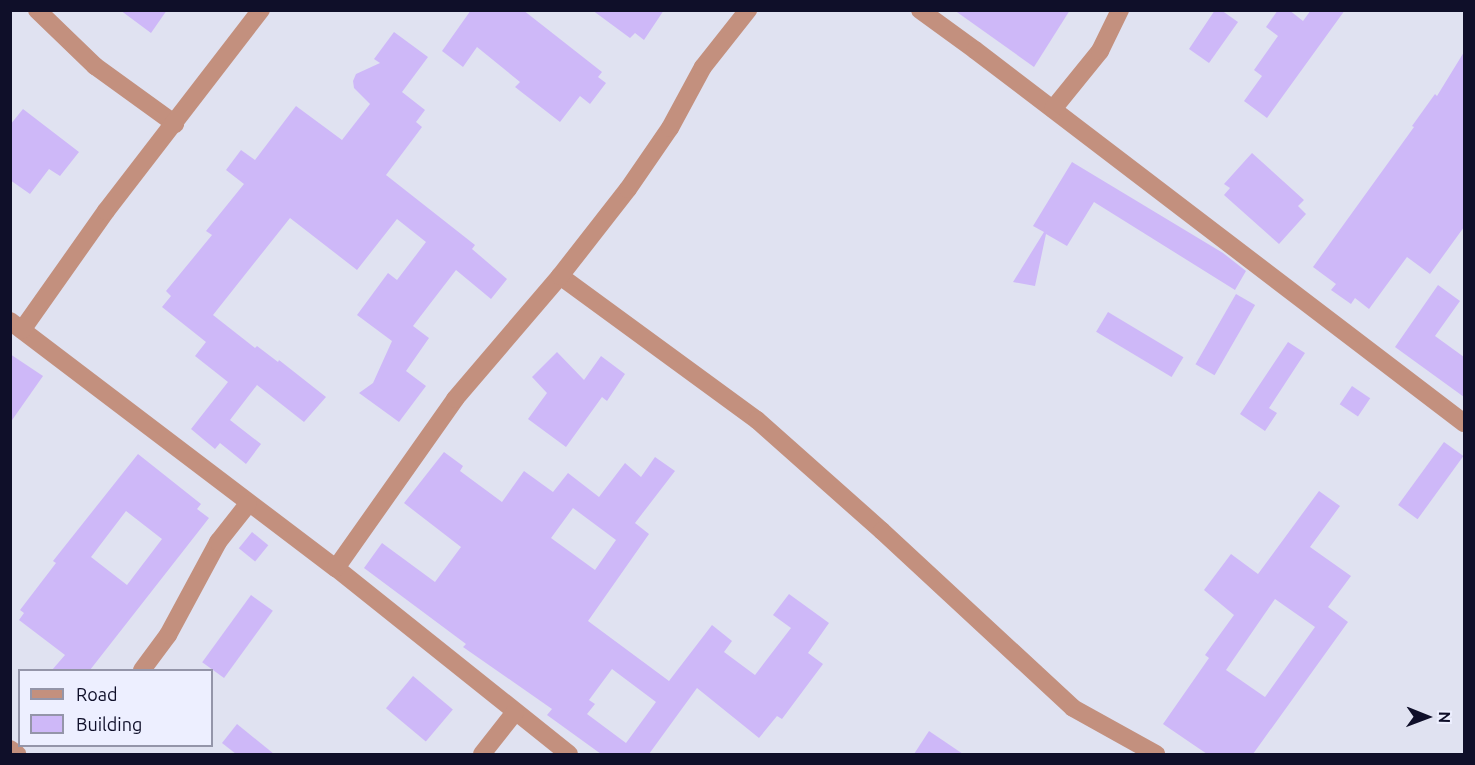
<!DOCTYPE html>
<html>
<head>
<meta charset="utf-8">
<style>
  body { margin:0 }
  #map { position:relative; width:1475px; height:765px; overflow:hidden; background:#e0e2f1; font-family:Ubuntu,sans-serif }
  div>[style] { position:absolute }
  .building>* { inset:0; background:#ceb8f8; transform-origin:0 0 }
  .minor>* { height:18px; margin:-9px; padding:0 9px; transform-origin:9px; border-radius:9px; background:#c3907e }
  span { translate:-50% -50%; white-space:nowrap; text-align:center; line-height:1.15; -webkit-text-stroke:5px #edefff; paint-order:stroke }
  .frame { position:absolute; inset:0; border:12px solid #0f0f29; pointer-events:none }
  .legend { position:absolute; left:18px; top:669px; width:195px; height:78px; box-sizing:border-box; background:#edefff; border:2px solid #9495a9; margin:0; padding:8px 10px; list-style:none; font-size:18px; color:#0f0f29 }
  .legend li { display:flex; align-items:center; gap:12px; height:30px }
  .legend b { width:30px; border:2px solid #9495a9 }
  .north { position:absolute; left:1397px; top:687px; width:60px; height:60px; -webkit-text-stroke:4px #edefff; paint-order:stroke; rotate:91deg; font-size:16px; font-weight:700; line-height:24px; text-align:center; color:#0f0f29 }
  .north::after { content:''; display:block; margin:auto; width:21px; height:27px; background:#0f0f29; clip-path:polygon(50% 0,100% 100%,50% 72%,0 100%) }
</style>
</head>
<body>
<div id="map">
  <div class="building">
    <div style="clip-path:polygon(120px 10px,167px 10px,151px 33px)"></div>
    <div style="clip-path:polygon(471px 10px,523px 10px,602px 72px,598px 77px,606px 83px,590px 104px,580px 96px,560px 122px,515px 87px,520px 82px,477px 47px,463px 67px,442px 51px)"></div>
    <div style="clip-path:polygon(592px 10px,664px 10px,644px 40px,635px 33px,630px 38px)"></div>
    <div style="clip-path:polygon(954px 10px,1070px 10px,1034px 67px)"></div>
    <div style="clip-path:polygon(1215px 10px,1221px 10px,1238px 22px,1209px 63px,1189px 49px)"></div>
    <div style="clip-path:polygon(1278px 10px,1289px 10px,1303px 21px,1311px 10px,1345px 10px,1267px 118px,1244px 101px,1262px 76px,1254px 70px,1278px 36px,1266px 27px)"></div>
    <div style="clip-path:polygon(394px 32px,428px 57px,402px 92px,425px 110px,416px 122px,422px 127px,386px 175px,475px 245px,472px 249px,507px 279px,491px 299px,456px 270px,413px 326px,429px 338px,406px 371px,426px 386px,399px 422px,359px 393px,373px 383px,392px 341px,357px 315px,388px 273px,397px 280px,426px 242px,397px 219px,357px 270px,290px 218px,213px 315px,255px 348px,257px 346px,278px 362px,279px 360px,326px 397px,304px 422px,257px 385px,230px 420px,261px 444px,246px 464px,220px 443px,215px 449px,191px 429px,228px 382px,195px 356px,206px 342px,162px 307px,171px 296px,166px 291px,212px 235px,206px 231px,244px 184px,226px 170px,241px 150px,255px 160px,296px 106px,342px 140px,370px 104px,354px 88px,353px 81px,356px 74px,380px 63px,374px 59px)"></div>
    <div style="clip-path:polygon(1464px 52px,1464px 227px,1430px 274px,1407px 257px,1369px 309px,1355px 298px,1351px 304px,1331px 290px,1336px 284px,1313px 267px,1414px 127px,1412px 126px,1435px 94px,1437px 96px)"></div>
    <div style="clip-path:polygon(23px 109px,79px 152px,60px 176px,49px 169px,30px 194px,10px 180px,10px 125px)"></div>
    <div style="clip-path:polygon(1252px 153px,1304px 200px,1298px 206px,1306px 214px,1279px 244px,1224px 195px,1230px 188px,1224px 184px)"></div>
    <div style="clip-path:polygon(1072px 162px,1223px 253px,1246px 271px,1235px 290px,1094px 202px,1067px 246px,1046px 234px,1035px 286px,1013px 282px,1044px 232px,1033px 226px)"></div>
    <div style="clip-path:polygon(1438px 285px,1460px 301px,1435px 336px,1464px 357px,1464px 397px,1395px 347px)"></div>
    <div style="left:1236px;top:294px;width:22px;height:81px;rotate:30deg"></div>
    <div style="left:1108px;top:312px;width:88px;height:23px;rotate:31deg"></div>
    <div style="clip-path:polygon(1288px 342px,1305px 353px,1269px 408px,1277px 413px,1265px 431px,1240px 414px)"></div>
    <div style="clip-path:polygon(557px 352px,584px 380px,601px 356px,625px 374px,607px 401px,602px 397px,566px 447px,528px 419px,547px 393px,532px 377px)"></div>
    <div style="clip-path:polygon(10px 354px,43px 376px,10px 423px)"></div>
    <div style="left:1352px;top:386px;width:22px;height:22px;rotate:34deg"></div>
    <div style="left:1444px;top:442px;width:24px;height:78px;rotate:36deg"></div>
    <div style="clip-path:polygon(evenodd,444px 452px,463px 466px,460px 471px,502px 502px,524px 471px,553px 492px,568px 473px,599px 497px,625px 463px,641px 477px,655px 457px,675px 471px,635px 523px,649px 534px,588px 621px,669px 681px,712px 625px,732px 641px,724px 652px,755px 675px,791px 628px,773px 615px,789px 594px,829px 623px,808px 653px,823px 664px,782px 719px,777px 716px,759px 738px,697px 688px,649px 754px,601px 754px,547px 715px,552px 709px,463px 647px,466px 644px,364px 568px,382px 543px,435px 582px,461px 547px,404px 503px,444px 452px,573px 508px,616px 540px,595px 570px,551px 538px,573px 508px,444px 452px,612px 669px,656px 702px,626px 743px,587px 714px,595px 704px,589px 700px,612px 669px)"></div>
    <div style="clip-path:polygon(evenodd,138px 454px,201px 504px,197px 509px,209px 518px,90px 670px,52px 670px,65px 655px,19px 620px,24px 613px,20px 610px,56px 563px,53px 561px,138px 454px,126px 511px,162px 539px,127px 585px,91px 557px,126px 511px)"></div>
    <div style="clip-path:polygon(evenodd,1319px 491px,1340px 506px,1310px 547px,1351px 576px,1328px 607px,1348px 622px,1253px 754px,1207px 754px,1163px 724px,1209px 658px,1205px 655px,1234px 615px,1204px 590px,1231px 554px,1258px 574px,1319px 491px,1275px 599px,1315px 627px,1265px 697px,1226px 670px,1275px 599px)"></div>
    <div style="left:252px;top:532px;width:21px;height:21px;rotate:39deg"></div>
    <div style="left:251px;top:595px;width:27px;height:83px;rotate:36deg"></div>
    <div style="left:413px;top:676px;width:52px;height:42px;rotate:40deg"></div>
    <div style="clip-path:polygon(237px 724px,274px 754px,236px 754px,222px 743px)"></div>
    <div style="clip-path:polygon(929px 731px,963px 754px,914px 754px)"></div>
  </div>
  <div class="minor">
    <div style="left:37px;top:10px;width:81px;rotate:44deg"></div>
    <div style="left:95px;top:66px;width:99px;rotate:35.9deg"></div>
    <div style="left:920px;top:10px;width:68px;rotate:36deg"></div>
    <div style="left:975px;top:50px;width:615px;rotate:37.34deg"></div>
    <div style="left:1053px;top:109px;width:75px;rotate:-51deg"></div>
    <div style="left:1100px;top:51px;width:46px;rotate:-64deg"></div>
    <div style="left:560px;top:276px;width:244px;rotate:36.2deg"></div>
    <div style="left:757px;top:420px;width:167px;rotate:41.6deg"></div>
    <div style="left:882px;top:531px;width:260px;rotate:42.8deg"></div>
    <div style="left:1073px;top:708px;width:95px;rotate:29deg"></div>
    <div style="left:10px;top:321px;width:409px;rotate:37.2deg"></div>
    <div style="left:336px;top:568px;width:298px;rotate:38.6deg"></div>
    <div style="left:22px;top:330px;width:146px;rotate:-54.8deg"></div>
    <div style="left:106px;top:211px;width:254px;rotate:-52.4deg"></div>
    <div style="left:336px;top:568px;width:207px;rotate:-54.8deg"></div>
    <div style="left:455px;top:399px;width:162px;rotate:-49.5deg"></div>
    <div style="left:560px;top:276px;width:110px;rotate:-52deg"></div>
    <div style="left:628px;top:189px;width:74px;rotate:-55.5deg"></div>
    <div style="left:670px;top:128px;width:69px;rotate:-61.6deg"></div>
    <div style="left:703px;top:67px;width:73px;rotate:-51.7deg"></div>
    <div style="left:142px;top:670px;width:44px;rotate:-53.4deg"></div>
    <div style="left:168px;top:635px;width:106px;rotate:-61.7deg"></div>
    <div style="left:218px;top:542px;width:48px;rotate:-51.7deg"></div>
    <div style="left:10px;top:749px;width:9px;rotate:36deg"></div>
    <div style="left:482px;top:754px;width:53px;rotate:-51.8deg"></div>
  </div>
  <div class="frame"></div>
  <ul class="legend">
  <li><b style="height:8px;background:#c3907e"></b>Road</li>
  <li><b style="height:16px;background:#ceb8f8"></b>Building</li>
  </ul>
  <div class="north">N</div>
</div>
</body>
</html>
